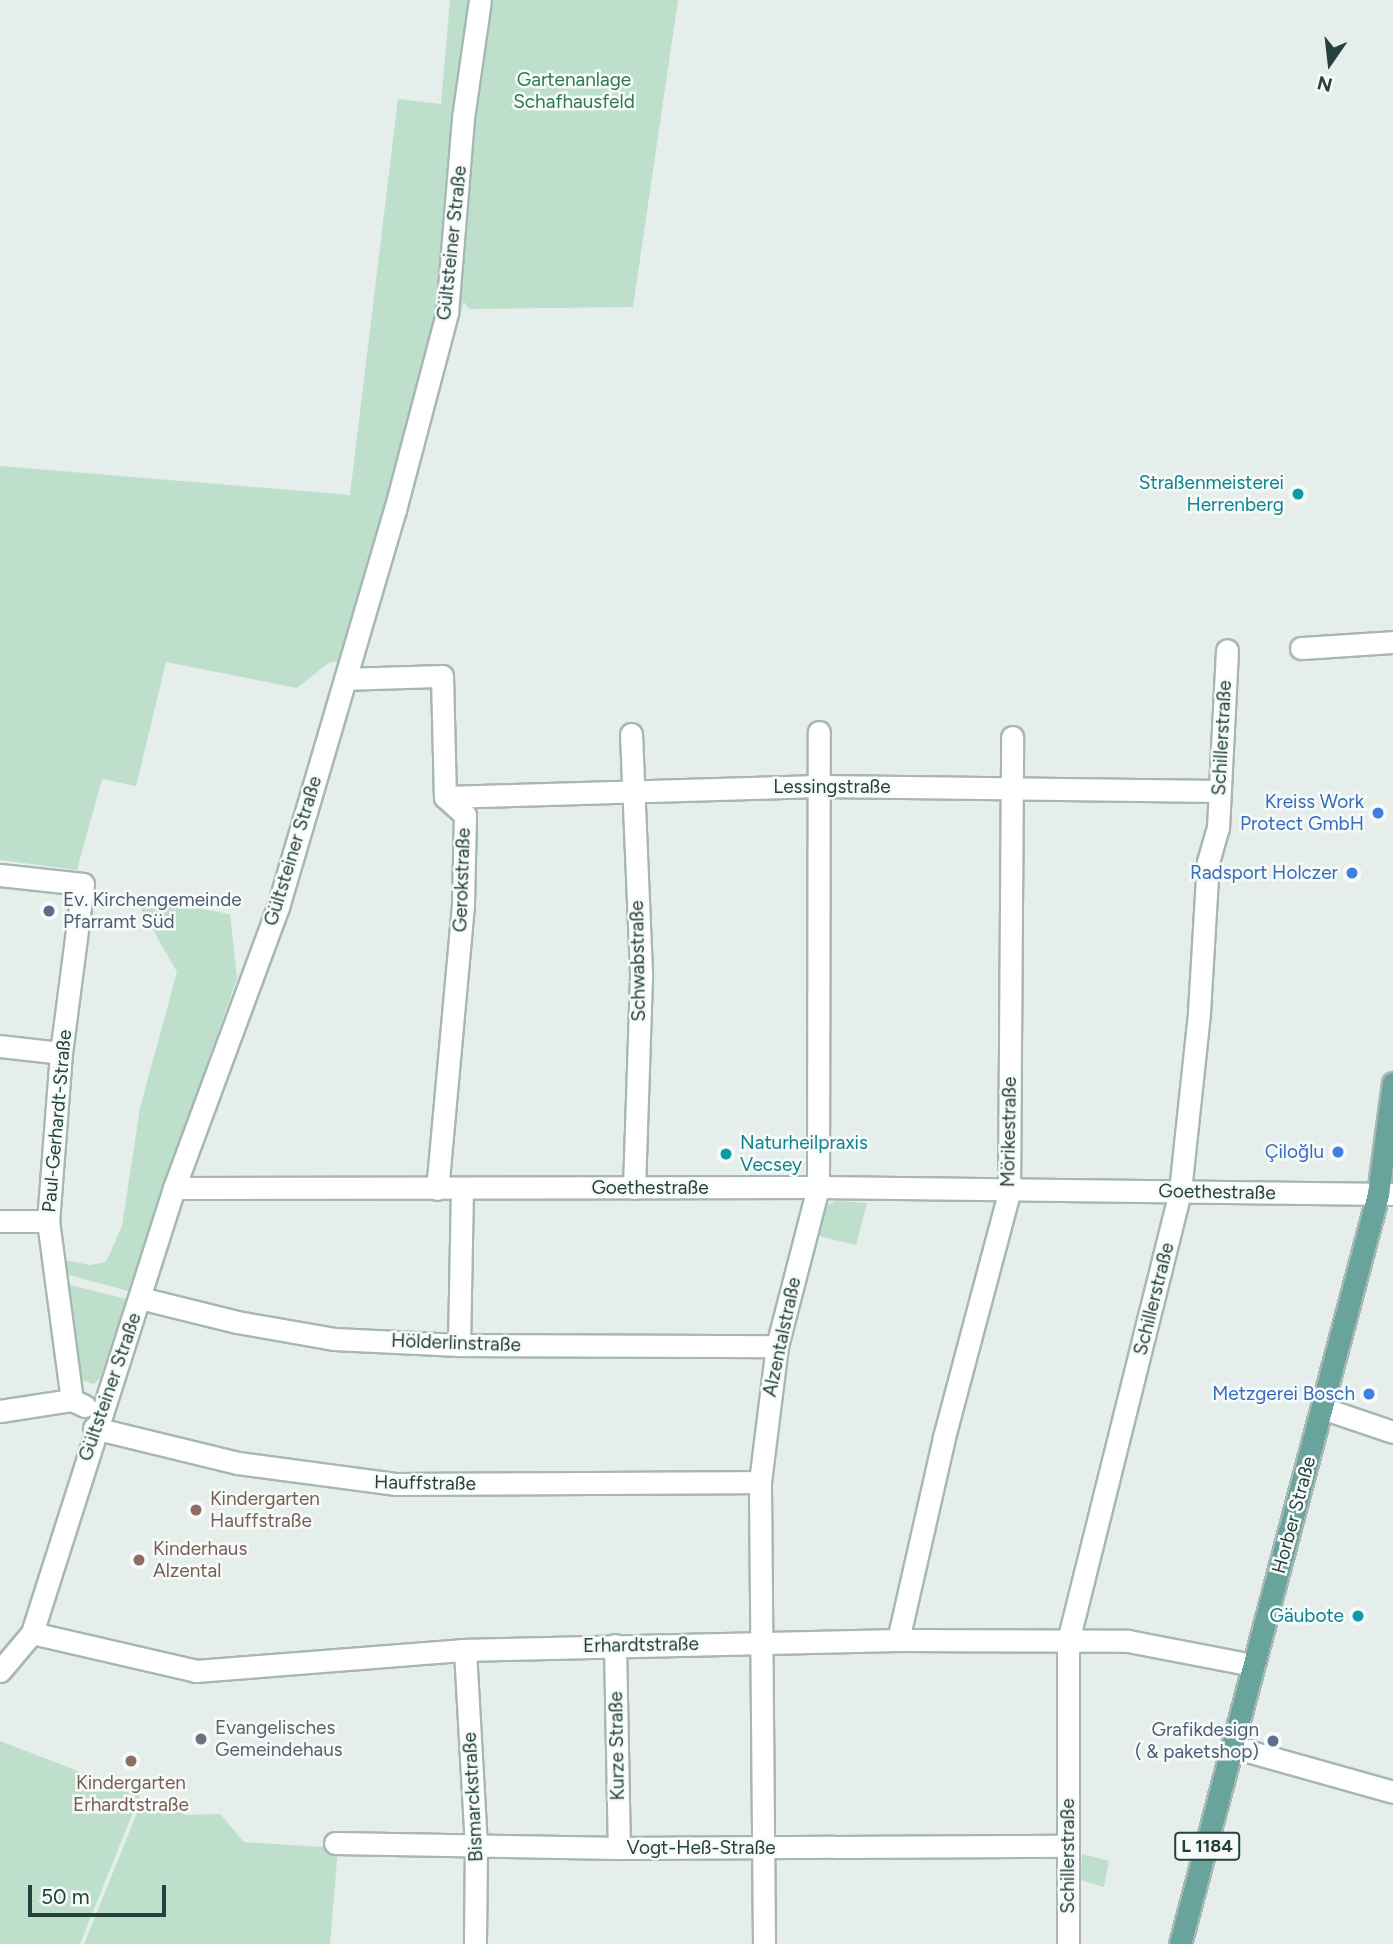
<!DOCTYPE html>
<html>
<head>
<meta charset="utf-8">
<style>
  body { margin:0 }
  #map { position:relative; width:1393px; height:1944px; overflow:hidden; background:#e5eeeb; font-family:Figtree,sans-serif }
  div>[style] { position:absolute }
  .green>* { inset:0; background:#bedfcb }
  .roads { filter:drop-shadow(2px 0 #a7b7b3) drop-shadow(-2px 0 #a7b7b3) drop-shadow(0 2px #a7b7b3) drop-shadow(0 -2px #a7b7b3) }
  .minor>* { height:21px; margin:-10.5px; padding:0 10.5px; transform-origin:10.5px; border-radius:10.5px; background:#fff }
  .major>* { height:21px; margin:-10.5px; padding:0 10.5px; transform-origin:10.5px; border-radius:10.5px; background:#69a49c }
  .dots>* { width:19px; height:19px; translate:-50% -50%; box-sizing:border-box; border:4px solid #f6faf9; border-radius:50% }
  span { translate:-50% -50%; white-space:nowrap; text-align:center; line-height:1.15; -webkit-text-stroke:5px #f6faf9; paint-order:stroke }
  .shield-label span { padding:2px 5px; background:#f6faf9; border:2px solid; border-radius:5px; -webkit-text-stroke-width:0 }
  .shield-label { font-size:18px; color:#24413c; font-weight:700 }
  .park-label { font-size:19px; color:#2d7853 }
  .street-label { font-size:19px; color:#24413c }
  .culture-label { font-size:19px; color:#0d838f }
  .right { translate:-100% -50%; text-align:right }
  .left { translate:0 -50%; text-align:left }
  .shop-label { font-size:19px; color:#366cbe }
  .service-label { font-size:19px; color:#4e5e75 }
  .education-label { font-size:19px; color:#785e54 }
  .worship-label { font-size:19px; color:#5b616d }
  .north { position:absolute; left:1295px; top:28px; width:70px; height:70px; -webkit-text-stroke:5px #f6faf9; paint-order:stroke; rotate:194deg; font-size:19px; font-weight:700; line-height:28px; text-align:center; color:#24413c }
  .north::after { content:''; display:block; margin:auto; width:24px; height:32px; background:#24413c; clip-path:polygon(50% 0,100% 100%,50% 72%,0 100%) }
  .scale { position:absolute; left:28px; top:1885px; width:138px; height:32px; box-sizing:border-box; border:4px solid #24413c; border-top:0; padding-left:9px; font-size:21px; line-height:24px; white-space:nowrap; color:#24413c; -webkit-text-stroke:5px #f6faf9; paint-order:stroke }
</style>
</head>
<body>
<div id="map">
  <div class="green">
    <div style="clip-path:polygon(450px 0,678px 0,633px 307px,469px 309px,464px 302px,403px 505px,364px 661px,330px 662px,297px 688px,166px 662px,136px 786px,102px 779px,77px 870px,0 860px,0 466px,350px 495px,398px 99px,441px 104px)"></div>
    <div style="clip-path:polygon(118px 894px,230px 914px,237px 978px,128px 1291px,62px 1273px,59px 1259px,90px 1265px,106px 1262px,122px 1226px,140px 1108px,177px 972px,140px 907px,117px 904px)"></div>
    <div style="clip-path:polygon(836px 1201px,867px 1203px,856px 1245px,819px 1236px,826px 1206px)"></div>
    <div style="clip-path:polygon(63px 1283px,126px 1299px,100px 1378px,94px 1384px,78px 1379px)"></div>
    <div style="clip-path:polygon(0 1741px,140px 1795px,80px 1944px,0 1944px)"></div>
    <div style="clip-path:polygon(143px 1798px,186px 1815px,220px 1814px,244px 1842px,338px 1848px,330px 1944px,84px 1944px)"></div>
    <div style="clip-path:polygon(1082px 1854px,1109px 1861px,1104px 1887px,1080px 1880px)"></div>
  </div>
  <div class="roads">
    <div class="minor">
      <div style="left:1301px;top:648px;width:92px;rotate:-3.7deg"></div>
      <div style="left:345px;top:679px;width:97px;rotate:-1.8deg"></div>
      <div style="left:442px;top:676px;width:121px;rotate:88.6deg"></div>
      <div style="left:445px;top:797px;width:27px;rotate:42deg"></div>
      <div style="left:465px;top:815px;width:90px;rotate:91.3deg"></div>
      <div style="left:463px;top:905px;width:285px;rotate:95.2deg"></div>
      <div style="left:631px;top:734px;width:243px;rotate:87.6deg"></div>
      <div style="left:641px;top:977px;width:211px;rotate:91.9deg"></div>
      <div style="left:445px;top:797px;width:374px;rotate:-1.7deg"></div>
      <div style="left:819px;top:786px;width:400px;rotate:0.7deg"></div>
      <div style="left:0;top:875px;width:83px;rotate:6.2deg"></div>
      <div style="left:83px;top:884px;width:170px;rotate:97.4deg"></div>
      <div style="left:61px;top:1053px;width:169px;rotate:94.4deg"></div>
      <div style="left:48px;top:1221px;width:181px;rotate:82.4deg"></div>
      <div style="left:0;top:1046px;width:61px;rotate:6.5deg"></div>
      <div style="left:174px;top:1188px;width:644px;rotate:-0.09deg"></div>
      <div style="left:818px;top:1187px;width:575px;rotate:0.7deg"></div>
      <div style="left:0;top:1221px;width:48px"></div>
      <div style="left:140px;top:1298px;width:100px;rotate:13.9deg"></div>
      <div style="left:237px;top:1322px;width:98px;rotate:9.9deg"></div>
      <div style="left:334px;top:1339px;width:125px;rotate:2.7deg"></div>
      <div style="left:459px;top:1345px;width:318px;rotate:0.2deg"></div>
      <div style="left:459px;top:1345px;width:156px;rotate:-88.9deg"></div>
      <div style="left:1322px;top:1408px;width:75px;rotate:18.7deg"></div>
      <div style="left:0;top:1411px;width:73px;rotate:-8.7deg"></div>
      <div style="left:72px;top:1400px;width:14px;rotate:25deg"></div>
      <div style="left:94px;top:1428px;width:148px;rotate:13.7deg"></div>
      <div style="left:238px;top:1463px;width:158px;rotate:7.6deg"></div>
      <div style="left:395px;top:1484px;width:365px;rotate:-0.3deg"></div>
      <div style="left:32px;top:1633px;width:168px;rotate:13deg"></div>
      <div style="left:196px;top:1671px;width:266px;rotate:-4.5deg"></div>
      <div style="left:461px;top:1650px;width:437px;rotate:-1.3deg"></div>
      <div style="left:898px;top:1640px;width:230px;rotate:0.2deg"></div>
      <div style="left:1128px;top:1641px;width:127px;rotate:10.9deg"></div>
      <div style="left:898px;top:1640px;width:208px;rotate:-77.2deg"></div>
      <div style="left:944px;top:1437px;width:253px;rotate:-75.1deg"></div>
      <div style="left:1009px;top:1192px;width:455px;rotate:-89.6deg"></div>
      <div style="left:615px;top:1645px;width:203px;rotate:88.9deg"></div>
      <div style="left:465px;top:1650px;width:195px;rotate:86.8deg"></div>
      <div style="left:476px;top:1845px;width:99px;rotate:90.6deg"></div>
      <div style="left:0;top:1671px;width:50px;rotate:-49.9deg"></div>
      <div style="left:32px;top:1633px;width:467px;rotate:-72.3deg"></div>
      <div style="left:174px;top:1188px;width:300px;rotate:-69.7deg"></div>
      <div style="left:278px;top:907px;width:414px;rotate:-73.6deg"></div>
      <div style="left:395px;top:510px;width:204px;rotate:-75.2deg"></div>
      <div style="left:447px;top:313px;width:196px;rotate:-85.3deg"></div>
      <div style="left:463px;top:118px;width:119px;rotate:-81.8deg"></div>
      <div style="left:1233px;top:1747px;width:166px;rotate:15.7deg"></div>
      <div style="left:335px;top:1843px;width:284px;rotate:1deg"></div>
      <div style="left:619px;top:1848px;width:449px;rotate:-0.3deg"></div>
      <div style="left:764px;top:1944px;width:462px;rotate:-90.5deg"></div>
      <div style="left:760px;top:1482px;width:137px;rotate:-82.9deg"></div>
      <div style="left:777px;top:1346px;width:164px;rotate:-75.5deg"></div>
      <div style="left:818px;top:1187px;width:455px;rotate:-89.9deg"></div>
      <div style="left:1068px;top:1944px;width:303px;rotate:-90deg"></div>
      <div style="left:1068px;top:1641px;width:464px;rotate:-76deg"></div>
      <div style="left:1180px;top:1191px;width:180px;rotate:-83.9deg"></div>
      <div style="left:1199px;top:1012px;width:150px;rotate:-86.6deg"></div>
      <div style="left:1208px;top:862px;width:35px;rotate:-74deg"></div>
      <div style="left:1218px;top:828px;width:178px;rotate:-87.1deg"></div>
    </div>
    <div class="major">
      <div style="left:1180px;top:1944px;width:776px;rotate:-75.21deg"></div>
      <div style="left:1378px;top:1194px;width:112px;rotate:-82.3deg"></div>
    </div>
  </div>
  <div class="dots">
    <div style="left:1298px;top:494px;background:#0f9aa8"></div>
    <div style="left:1378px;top:813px;background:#3f7fe0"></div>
    <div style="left:1352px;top:873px;background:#3f7fe0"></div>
    <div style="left:49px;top:911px;background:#5c6f8a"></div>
    <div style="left:1338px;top:1152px;background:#3f7fe0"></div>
    <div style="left:726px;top:1154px;background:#0f9aa8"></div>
    <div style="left:1369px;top:1394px;background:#3f7fe0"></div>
    <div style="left:196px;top:1510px;background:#8d6e63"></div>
    <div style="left:139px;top:1560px;background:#8d6e63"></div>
    <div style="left:1358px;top:1616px;background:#0f9aa8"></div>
    <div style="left:201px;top:1739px;background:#6b7280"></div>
    <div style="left:1273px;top:1741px;background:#5c6f8a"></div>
    <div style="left:131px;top:1761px;background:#8d6e63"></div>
  </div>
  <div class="shield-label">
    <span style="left:1207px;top:1846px">L 1184</span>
  </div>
  <div class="park-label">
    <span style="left:574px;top:91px">Gartenanlage<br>Schafhausfeld</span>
  </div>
  <div class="street-label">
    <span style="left:452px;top:243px;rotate:-84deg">Gültsteiner Straße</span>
    <span style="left:1222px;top:738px;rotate:-87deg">Schillerstraße</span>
    <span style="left:832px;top:787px">Lessingstraße</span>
    <span style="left:293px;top:851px;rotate:-73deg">Gültsteiner Straße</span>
    <span style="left:462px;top:880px;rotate:-88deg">Gerokstraße</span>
    <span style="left:638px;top:961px;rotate:-91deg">Schwabstraße</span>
    <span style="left:57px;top:1121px;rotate:-85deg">Paul-Gerhardt-Straße</span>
    <span style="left:1009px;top:1132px;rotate:-89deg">Mörikestraße</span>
    <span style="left:650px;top:1188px">Goethestraße</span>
    <span style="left:1217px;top:1192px;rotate:1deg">Goethestraße</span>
    <span style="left:1154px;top:1299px;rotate:-76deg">Schillerstraße</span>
    <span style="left:782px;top:1337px;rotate:-78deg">Alzentalstraße</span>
    <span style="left:456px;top:1343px;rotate:2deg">Hölderlinstraße</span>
    <span style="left:110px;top:1387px;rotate:-71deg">Gültsteiner Straße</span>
    <span style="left:425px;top:1483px;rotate:1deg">Hauffstraße</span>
    <span style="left:1294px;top:1515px;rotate:-75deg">Horber Straße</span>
    <span style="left:641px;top:1645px;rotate:-1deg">Erhardtstraße</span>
    <span style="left:617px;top:1746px;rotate:-91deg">Kurze Straße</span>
    <span style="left:473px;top:1797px;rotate:-93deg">Bismarckstraße</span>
    <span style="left:701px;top:1848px">Vogt-Heß-Straße</span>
    <span style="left:1068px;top:1856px;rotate:-90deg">Schillerstraße</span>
  </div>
  <div class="culture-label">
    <span class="right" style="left:1284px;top:494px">Straßenmeisterei<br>Herrenberg</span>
    <span class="left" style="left:740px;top:1154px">Naturheilpraxis<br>Vecsey</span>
    <span class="right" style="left:1344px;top:1616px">Gäubote</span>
  </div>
  <div class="shop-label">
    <span class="right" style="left:1364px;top:813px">Kreiss Work<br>Protect GmbH</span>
    <span class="right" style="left:1338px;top:873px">Radsport Holczer</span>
    <span class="right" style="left:1324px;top:1152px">Çiloğlu</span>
    <span class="right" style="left:1355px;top:1394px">Metzgerei Bosch</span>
  </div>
  <div class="service-label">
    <span class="left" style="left:63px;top:911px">Ev. Kirchengemeinde<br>Pfarramt Süd</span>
    <span class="right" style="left:1259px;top:1741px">Grafikdesign<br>( &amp; paketshop)</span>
  </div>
  <div class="education-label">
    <span class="left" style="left:210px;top:1510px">Kindergarten<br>Hauffstraße</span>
    <span class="left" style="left:153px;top:1560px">Kinderhaus<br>Alzental</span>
    <span style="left:131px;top:1794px">Kindergarten<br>Erhardtstraße</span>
  </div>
  <div class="worship-label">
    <span class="left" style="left:215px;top:1739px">Evangelisches<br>Gemeindehaus</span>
  </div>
  <div class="north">N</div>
  <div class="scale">50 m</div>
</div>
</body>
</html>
